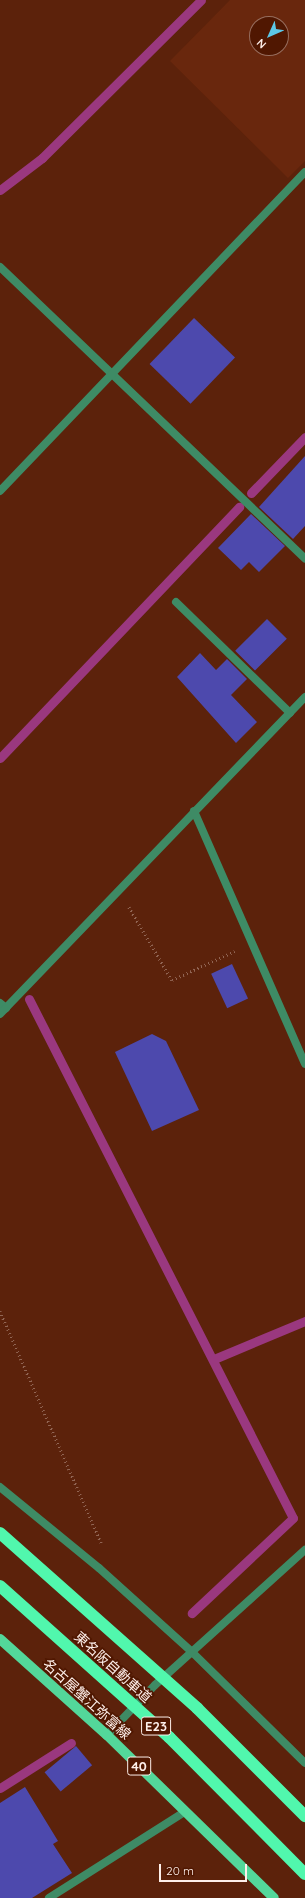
<!DOCTYPE html>
<html>
<head>
<meta charset="utf-8">
<style>
  body { margin:0 }
  #map { position:relative; width:305px; height:1898px; overflow:hidden; background:#5c220b; font-family:Quicksand,"Noto Sans JP",sans-serif }
  div>[style] { position:absolute }
  .built>* { inset:0; background:#69270d }
  .stream>* { height:9px; margin:-4.5px; padding:0 4.5px; transform-origin:4.5px; border-radius:4.5px; background:#9a387f }
  .building>* { inset:0; background:#4d49ad; transform-origin:0 0 }
  .path>* { height:2.5px; margin-top:-1.25px; transform-origin:0; background:repeating-linear-gradient(90deg,#916554 0 1px,transparent 0 4px) }
  .service>* { height:8px; margin:-4px; padding:0 4px; transform-origin:4px; border-radius:4px; background:#3e8b65 }
  .minor>* { height:8px; margin:-4px; padding:0 4px; transform-origin:4px; border-radius:4px; background:#3e8b65 }
  .primary>* { height:10px; margin:-5px; padding:0 5px; transform-origin:5px; border-radius:5px; background:#53d79a }
  .motorway>* { height:12px; margin:-6px; padding:0 6px; transform-origin:6px; border-radius:6px; background:#51f7ad }
  span { translate:-50% -50%; white-space:nowrap; text-align:center; line-height:1.15; -webkit-text-stroke:3.5px #501701; paint-order:stroke }
  .shield-label span { padding:1px 3px; background:#501701; border:1px solid; border-radius:3px; -webkit-text-stroke-width:0 }
  .shield-label { font-size:13px; color:#feefea; font-weight:700 }
  .street-label { font-size:14px; color:#feefea }
  .north { position:absolute; left:249px; top:16px; width:40px; height:40px; box-sizing:border-box; background:#501701; border:1px solid #966d5e; border-radius:50%; rotate:225deg; font-size:11px; font-weight:700; line-height:16px; text-align:center; color:#feefea }
  .north::after { content:''; display:block; margin:auto; width:14px; height:18px; background:#5cc7e7; clip-path:polygon(50% 0,100% 100%,50% 72%,0 100%) }
  .scale { position:absolute; left:159px; top:1864px; width:88px; height:18px; box-sizing:border-box; border:2px solid #feefea; border-top:0; padding-left:5px; font-size:12px; line-height:14px; white-space:nowrap; color:#feefea; -webkit-text-stroke:3px #501701; paint-order:stroke }
</style>
</head>
<body>
<div id="map">
  <div class="built">
    <div style="clip-path:polygon(evenodd,230px 0,305px 0,305px 161px,288px 178px,170px 61px,230px 0,257px 24px,281px 24px,281px 48px,257px 48px,257px 24px)"></div>
  </div>
  <div class="stream">
    <div style="left:0;top:190px;width:53px;rotate:-37.3deg"></div>
    <div style="left:42px;top:158px;width:224px;rotate:-44.8deg"></div>
    <div style="left:251px;top:493px;width:78px;rotate:-46deg"></div>
    <div style="left:0;top:758px;width:347px;rotate:-46.4deg"></div>
    <div style="left:29px;top:999px;width:582px;rotate:63.04deg"></div>
    <div style="left:293px;top:1518px;width:139px;rotate:136.8deg"></div>
    <div style="left:214px;top:1359px;width:99px;rotate:-22.7deg"></div>
    <div style="left:0;top:1788px;width:84px;rotate:-32.4deg"></div>
  </div>
  <div class="building">
    <div style="left:194px;top:318px;width:57px;height:64px;rotate:44deg"></div>
    <div style="clip-path:polygon(305px 456px,305px 526px,293px 539px,259px 507px)"></div>
    <div style="clip-path:polygon(251px 514px,285px 546px,259px 572px,249px 562px,241px 570px,218px 548px)"></div>
    <div style="left:267px;top:619px;width:28px;height:45px;rotate:45deg"></div>
    <div style="clip-path:polygon(200px 653px,216px 670px,227px 659px,247px 679px,231px 695px,257px 722px,236px 743px,177px 677px)"></div>
    <div style="left:232px;top:964px;width:38px;height:23px;rotate:65deg"></div>
    <div style="clip-path:polygon(152px 1034px,166px 1041px,199px 1110px,152px 1131px,115px 1052px)"></div>
    <div style="left:76px;top:1746px;width:25px;height:41px;rotate:50deg"></div>
    <div style="clip-path:polygon(25px 1787px,58px 1841px,53px 1844px,72px 1873px,32px 1898px,0 1898px,0 1803px)"></div>
  </div>
  <div class="path">
    <div style="left:129px;top:907px;width:85px;rotate:59.5deg"></div>
    <div style="left:172px;top:980px;width:69px;rotate:-24.7deg"></div>
    <div style="left:0;top:1311px;width:255px;rotate:66.4deg"></div>
  </div>
  <div class="service">
    <div style="left:176px;top:602px;width:159px;rotate:44.2deg"></div>
  </div>
  <div class="minor">
    <div style="left:0;top:267px;width:422px;rotate:43.7deg"></div>
    <div style="left:0;top:491px;width:441px;rotate:-46.3deg"></div>
    <div style="left:194px;top:811px;width:276px;rotate:66.3deg"></div>
    <div style="left:0;top:1003px;width:8px;rotate:40deg"></div>
    <div style="left:0;top:1014px;width:440px;rotate:-46.1deg"></div>
    <div style="left:0;top:1487px;width:128px;rotate:39.3deg"></div>
    <div style="left:99px;top:1568px;width:125px;rotate:42.1deg"></div>
    <div style="left:192px;top:1652px;width:158px;rotate:44.5deg"></div>
    <div style="left:107px;top:1735px;width:69px;rotate:-46.2deg"></div>
    <div style="left:155px;top:1685px;width:202px;rotate:-42deg"></div>
    <div style="left:49px;top:1898px;width:162px;rotate:-32.4deg"></div>
  </div>
  <div class="primary">
    <div style="left:0;top:1639px;width:144px;rotate:41.9deg"></div>
    <div style="left:107px;top:1735px;width:233px;rotate:44.3deg"></div>
  </div>
  <div class="motorway">
    <div style="left:0;top:1533px;width:264px;rotate:41.6deg"></div>
    <div style="left:197px;top:1708px;width:153px;rotate:45deg"></div>
    <div style="left:0;top:1586px;width:227px;rotate:41.8deg"></div>
    <div style="left:169px;top:1737px;width:193px;rotate:45.2deg"></div>
  </div>
  <div class="shield-label">
    <span style="left:156px;top:1726px">E23</span>
    <span style="left:139px;top:1766px">40</span>
  </div>
  <div class="street-label">
    <span style="left:113px;top:1667px;rotate:42deg">東名阪自動車道</span>
    <span style="left:87px;top:1699px;rotate:42deg">名古屋蟹江弥富線</span>
  </div>
  <div class="north">N</div>
  <div class="scale">20 m</div>
</div>
</body>
</html>
